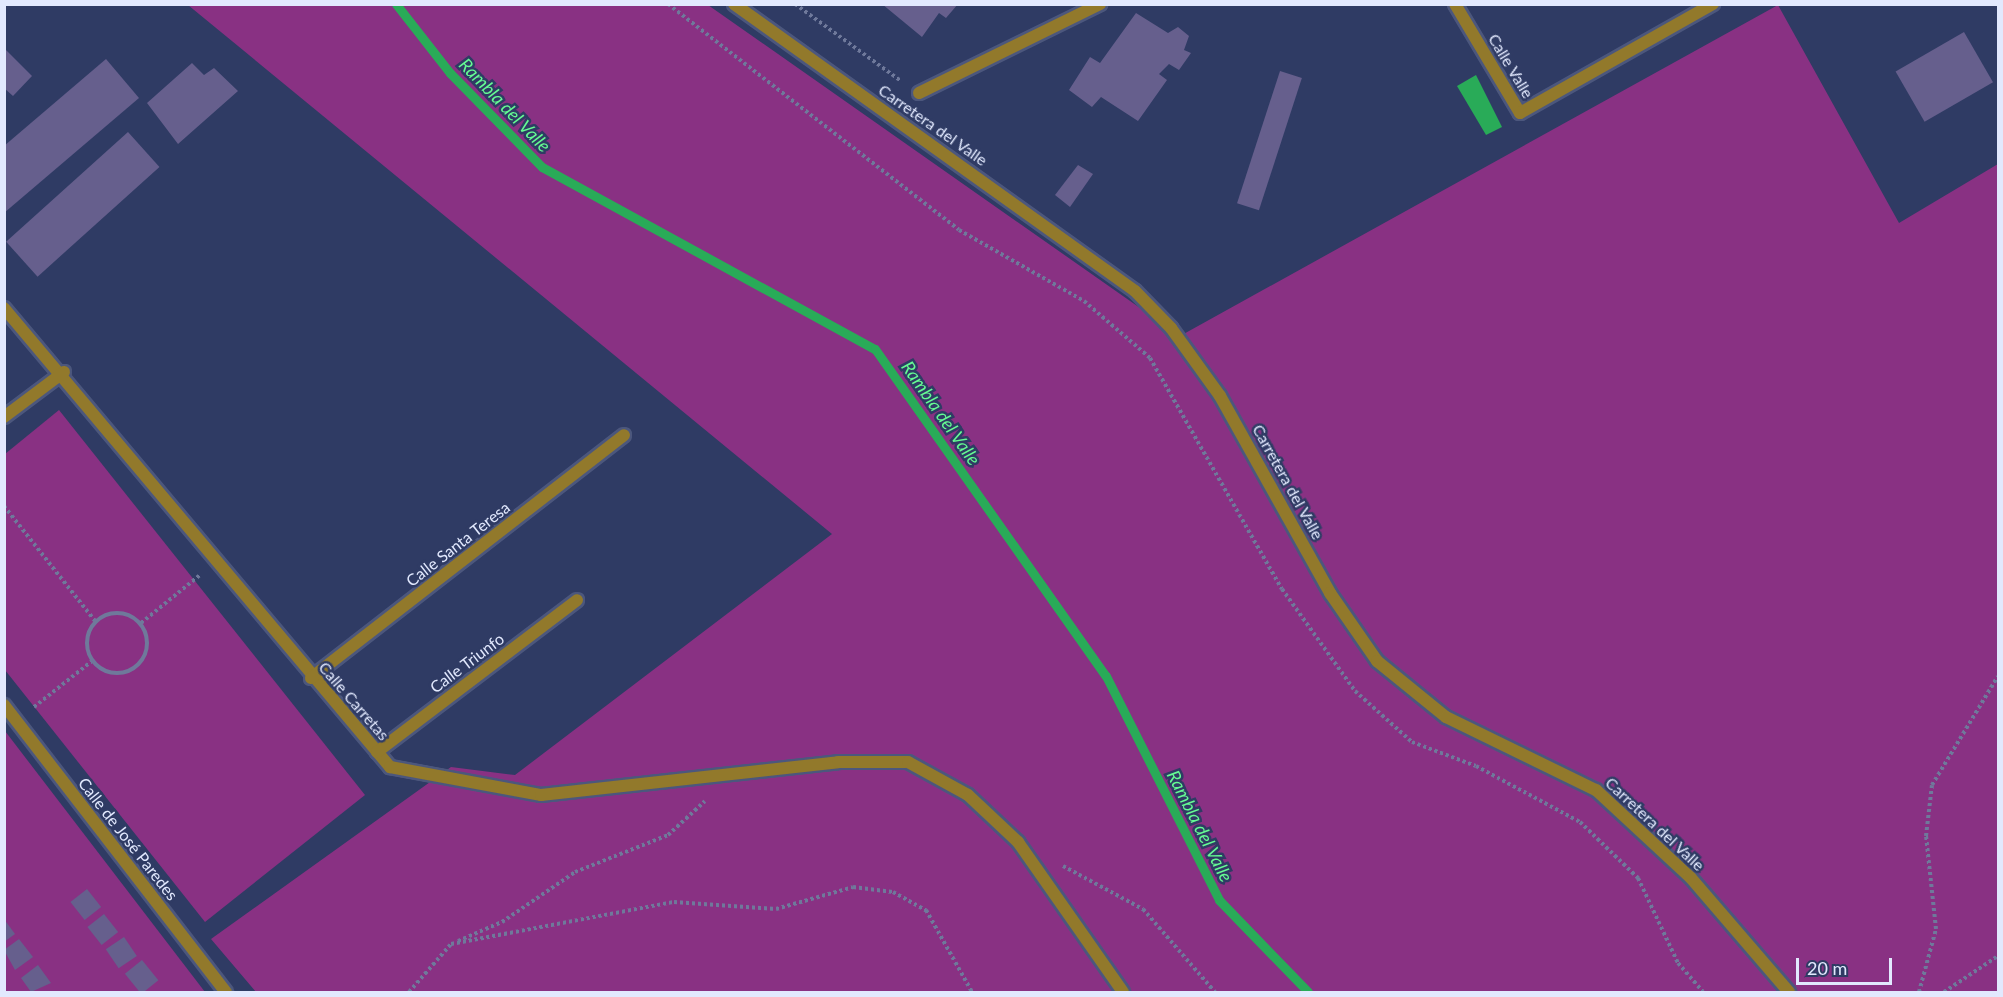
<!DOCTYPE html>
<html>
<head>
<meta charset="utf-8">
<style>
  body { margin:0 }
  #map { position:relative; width:2003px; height:997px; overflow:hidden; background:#2f3b64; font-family:Lato,sans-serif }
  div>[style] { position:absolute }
  .green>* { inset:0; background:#893183 }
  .water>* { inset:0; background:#29ab58 }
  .stream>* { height:9px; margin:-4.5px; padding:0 4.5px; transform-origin:4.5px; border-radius:4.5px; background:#29ab58 }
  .building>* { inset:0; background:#665f8d; transform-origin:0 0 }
  .path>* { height:4px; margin-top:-2px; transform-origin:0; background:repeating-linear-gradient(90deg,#6f799b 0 3px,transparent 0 6px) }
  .path>.ring { margin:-2px; padding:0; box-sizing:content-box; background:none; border:4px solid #6f799b; border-radius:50% }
  .roads { filter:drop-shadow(2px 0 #4c577d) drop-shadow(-2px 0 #4c577d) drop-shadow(0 2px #4c577d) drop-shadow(0 -2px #4c577d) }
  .minor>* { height:12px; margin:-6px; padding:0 6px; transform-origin:6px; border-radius:6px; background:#92792b }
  span { translate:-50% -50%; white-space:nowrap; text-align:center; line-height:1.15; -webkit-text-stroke:5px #2f3b64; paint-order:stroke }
  .street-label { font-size:16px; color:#e2e9fe }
  .water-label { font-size:18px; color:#65fb93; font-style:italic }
  .frame { position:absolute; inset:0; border:6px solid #e2e9fe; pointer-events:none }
  .scale { position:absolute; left:1796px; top:958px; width:96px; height:27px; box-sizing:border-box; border:3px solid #e2e9fe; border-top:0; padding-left:8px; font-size:18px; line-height:21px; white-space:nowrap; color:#e2e9fe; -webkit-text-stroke:4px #2f3b64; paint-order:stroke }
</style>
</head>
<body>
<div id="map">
  <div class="green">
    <div style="clip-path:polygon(188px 5px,708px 5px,1180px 336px,1778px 5px,1899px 223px,1998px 164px,1998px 992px,256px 992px,211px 939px,451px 767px,515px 775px,832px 534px)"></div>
    <div style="clip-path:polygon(59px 410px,365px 795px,205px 922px,5px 670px,5px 454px)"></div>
    <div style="clip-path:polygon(5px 731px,205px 992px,5px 992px)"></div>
  </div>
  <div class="water">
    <div style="clip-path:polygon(1476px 75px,1502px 127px,1486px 135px,1457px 86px)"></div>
  </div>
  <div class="stream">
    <div style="left:396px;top:4px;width:88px;rotate:52deg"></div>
    <div style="left:450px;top:73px;width:132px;rotate:45.6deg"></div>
    <div style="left:542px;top:167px;width:379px;rotate:28.7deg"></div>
    <div style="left:875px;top:349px;width:400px;rotate:54.8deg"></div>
    <div style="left:1106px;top:676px;width:251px;rotate:63.2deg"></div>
    <div style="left:1219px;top:900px;width:128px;rotate:45.9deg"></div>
  </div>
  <div class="building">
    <div style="clip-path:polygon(882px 4px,958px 4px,946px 18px,939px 13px,922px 37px)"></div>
    <div style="clip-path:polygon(1136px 13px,1168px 33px,1178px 27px,1189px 36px,1184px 50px,1191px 53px,1179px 70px,1169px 64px,1159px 74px,1167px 80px,1138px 121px,1101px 97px,1092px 107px,1069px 90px,1090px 57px,1100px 63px)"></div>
    <div style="left:1964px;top:32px;width:58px;height:79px;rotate:60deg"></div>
    <div style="clip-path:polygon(4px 48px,32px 76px,13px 96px,4px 88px)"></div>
    <div style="clip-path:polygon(106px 59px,139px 98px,4px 213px,4px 146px)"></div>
    <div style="clip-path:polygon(192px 63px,204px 75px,214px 68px,238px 91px,178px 144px,147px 103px)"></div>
    <div style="left:1280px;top:71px;width:23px;height:139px;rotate:18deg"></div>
    <div style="left:128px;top:132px;width:47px;height:164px;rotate:48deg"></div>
    <div style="clip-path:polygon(1078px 165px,1093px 174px,1070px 207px,1055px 195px)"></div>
    <div style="left:87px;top:889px;width:23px;height:21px;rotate:52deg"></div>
    <div style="left:104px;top:914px;width:23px;height:21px;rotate:52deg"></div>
    <div style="clip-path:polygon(4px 919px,15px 934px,4px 942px)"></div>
    <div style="left:124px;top:937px;width:23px;height:22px;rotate:56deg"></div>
    <div style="clip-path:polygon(19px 939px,33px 957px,15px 970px,4px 950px)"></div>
    <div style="left:142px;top:960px;width:26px;height:22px;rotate:51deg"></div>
    <div style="clip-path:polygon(38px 965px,51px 983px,31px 992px,21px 978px)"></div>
  </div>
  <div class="path">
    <div style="left:668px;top:4px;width:368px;rotate:37.8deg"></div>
    <div style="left:959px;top:230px;width:144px;rotate:29.6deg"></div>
    <div style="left:1084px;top:301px;width:87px;rotate:40.8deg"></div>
    <div style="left:1150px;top:358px;width:266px;rotate:60.3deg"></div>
    <div style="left:1282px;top:589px;width:125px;rotate:54.4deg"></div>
    <div style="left:1355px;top:691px;width:76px;rotate:41.8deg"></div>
    <div style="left:1412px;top:742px;width:68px;rotate:20.6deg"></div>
    <div style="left:1476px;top:766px;width:118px;rotate:28.3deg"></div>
    <div style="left:1580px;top:822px;width:81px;rotate:44deg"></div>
    <div style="left:1638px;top:878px;width:94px;rotate:64.8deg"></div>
    <div style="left:1678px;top:963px;width:38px;rotate:49deg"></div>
    <div style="left:795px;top:4px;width:131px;rotate:36deg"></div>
    <div style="left:4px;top:506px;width:147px;rotate:51.6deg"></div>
    <div class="ring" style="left:87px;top:613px;width:56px;height:56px"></div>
    <div style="left:141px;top:623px;width:76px;rotate:-39.1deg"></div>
    <div style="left:34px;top:707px;width:74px;rotate:-38.4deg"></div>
    <div style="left:1063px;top:866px;width:91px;rotate:28.3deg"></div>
    <div style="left:1143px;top:909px;width:110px;rotate:49.1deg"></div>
    <div style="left:458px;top:941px;width:48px;rotate:-23.4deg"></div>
    <div style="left:502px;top:922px;width:88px;rotate:-34.4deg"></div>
    <div style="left:575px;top:872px;width:100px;rotate:-21.7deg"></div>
    <div style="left:668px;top:835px;width:50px;rotate:-42.6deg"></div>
    <div style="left:451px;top:944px;width:227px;rotate:-10.7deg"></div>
    <div style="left:674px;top:902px;width:102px;rotate:3.9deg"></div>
    <div style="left:776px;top:909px;width:80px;rotate:-15.9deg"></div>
    <div style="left:853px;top:887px;width:40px;rotate:7.1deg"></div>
    <div style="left:893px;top:892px;width:38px;rotate:29deg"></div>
    <div style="left:926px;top:910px;width:94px;rotate:60.7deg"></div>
    <div style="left:409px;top:992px;width:64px;rotate:-48.8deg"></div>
    <div style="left:1919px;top:992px;width:65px;rotate:-74.9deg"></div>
    <div style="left:1936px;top:929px;width:94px;rotate:-96.1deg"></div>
    <div style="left:1926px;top:836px;width:51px;rotate:-83.3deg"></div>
    <div style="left:1932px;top:785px;width:127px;rotate:-58.8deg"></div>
    <div style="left:1944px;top:992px;width:65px;rotate:-33.7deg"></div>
  </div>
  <div class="roads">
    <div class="minor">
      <div style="left:734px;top:4px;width:493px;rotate:35.6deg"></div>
      <div style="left:1135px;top:291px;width:52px;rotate:45.8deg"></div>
      <div style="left:1171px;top:328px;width:84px;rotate:54.2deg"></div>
      <div style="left:1220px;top:396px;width:226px;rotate:60.8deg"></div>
      <div style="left:1330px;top:593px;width:83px;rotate:55.3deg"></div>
      <div style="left:1377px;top:661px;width:89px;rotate:39.1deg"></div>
      <div style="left:1446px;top:717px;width:167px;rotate:26deg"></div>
      <div style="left:1596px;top:790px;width:128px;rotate:42.8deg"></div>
      <div style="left:1690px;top:877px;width:152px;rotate:49.3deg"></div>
      <div style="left:1455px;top:4px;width:127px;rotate:59.2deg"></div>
      <div style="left:1520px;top:113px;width:222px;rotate:-29.5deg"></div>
      <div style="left:919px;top:93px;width:202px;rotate:-26.2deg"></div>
      <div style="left:4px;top:308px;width:600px;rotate:49.94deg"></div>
      <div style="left:390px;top:767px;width:154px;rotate:10.5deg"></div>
      <div style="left:541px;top:795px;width:299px;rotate:-6.3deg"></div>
      <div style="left:838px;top:762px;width:70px"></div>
      <div style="left:908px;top:762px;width:68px;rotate:28.8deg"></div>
      <div style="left:968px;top:795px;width:69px;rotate:43.2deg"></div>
      <div style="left:1018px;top:842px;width:183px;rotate:55deg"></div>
      <div style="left:4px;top:417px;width:75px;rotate:-36.9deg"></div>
      <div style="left:311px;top:678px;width:396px;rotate:-37.8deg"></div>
      <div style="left:4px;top:705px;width:363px;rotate:52.3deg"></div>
      <div style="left:377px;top:752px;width:251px;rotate:-37.2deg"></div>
    </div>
  </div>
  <div class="street-label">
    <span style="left:1511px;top:66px;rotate:59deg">Calle Valle</span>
    <span style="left:933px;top:125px;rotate:35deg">Carretera del Valle</span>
    <span style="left:1288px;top:482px;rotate:61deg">Carretera del Valle</span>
    <span style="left:458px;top:544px;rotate:-38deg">Calle Santa Teresa</span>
    <span style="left:467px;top:663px;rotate:-37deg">Calle Triunfo</span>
    <span style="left:354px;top:701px;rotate:49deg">Calle Carretas</span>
    <span style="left:1655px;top:824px;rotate:43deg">Carretera del Valle</span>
    <span style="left:128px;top:839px;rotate:52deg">Calle de José Paredes</span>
  </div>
  <div class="water-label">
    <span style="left:505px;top:105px;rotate:46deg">Rambla del Valle</span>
    <span style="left:941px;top:413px;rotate:55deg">Rambla del Valle</span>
    <span style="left:1200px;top:826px;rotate:63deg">Rambla del Valle</span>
  </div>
  <div class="frame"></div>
  <div class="scale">20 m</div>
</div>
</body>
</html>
